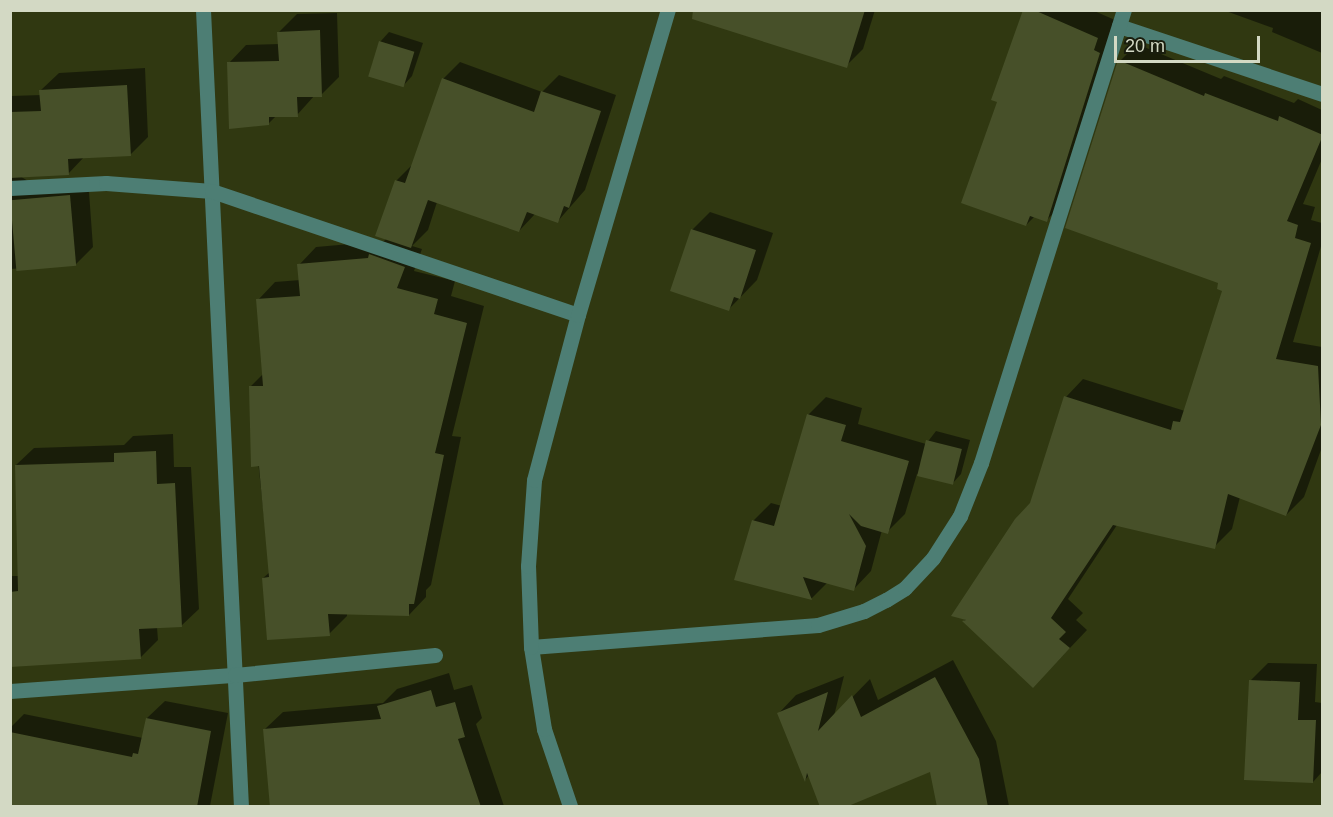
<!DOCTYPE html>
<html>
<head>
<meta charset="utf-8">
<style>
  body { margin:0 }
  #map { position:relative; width:1333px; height:817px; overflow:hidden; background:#303811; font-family:Arial,sans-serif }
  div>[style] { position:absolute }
  .shadow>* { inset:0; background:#0007 }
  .building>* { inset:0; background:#475029; transform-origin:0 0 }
  .minor>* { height:15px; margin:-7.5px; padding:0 7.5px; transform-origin:7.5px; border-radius:7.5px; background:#4d7e74 }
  span { translate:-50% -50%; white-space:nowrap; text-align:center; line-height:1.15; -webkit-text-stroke:5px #191d0d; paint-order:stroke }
  .frame { position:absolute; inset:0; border:12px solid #d3d9c4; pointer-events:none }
  .scale { position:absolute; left:1114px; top:36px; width:146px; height:27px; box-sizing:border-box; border:3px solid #d3d9c4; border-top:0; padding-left:8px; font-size:18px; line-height:21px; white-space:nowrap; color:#d3d9c4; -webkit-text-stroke:4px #191d0d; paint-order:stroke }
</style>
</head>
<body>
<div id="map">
  <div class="shadow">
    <div style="clip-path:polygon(727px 10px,875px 10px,863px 49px,846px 66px)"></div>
    <div style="clip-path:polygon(1025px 10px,1092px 10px,1115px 20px,1064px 202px,1047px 220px,1035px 216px,1026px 225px,999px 101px)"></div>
    <div style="clip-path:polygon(1223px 10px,1322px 10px,1322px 53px,1272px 32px,1273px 28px)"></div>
    <div style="clip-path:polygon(337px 13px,339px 77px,321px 95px,315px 95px,297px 115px,276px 116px,269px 123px,229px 63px,246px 45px,279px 44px,279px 32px,297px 14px)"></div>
    <div style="clip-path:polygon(389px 32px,423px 43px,412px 76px,403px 86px,380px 42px)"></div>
    <div style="clip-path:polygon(1137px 44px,1221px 79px,1224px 76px,1294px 103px,1298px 99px,1322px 110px,1322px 159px,1303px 204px,1315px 207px,1311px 220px,1322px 223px,1322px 243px,1293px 342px,1322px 347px,1322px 447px,1304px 497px,1286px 515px,1240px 497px,1232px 529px,1214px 547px,1117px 525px,1068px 599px,1083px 613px,1076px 620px,1087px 630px,1051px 668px,964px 621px,1031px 504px,1066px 397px,1083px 379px,1185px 411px,1224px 290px,1120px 61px)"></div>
    <div style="clip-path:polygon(460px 62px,542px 92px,559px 75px,616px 95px,585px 190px,558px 221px,535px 214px,519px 231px,437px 202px,428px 230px,412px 246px,422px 249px,414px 271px,455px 281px,451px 296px,484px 306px,452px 436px,461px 437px,431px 585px,426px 590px,426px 597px,409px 615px,347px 613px,347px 616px,329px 634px,263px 578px,270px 572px,250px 387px,264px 373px,258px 300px,275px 282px,300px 280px,299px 265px,316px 247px,384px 241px,387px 238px,396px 181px,414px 163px,443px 79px)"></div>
    <div style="clip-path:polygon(145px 68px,148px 137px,131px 154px,85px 156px,68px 174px,20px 176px,28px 181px,88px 178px,93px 247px,75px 265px,10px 269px,10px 96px,41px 95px,41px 90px,59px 73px)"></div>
    <div style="clip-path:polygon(710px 212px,773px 233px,757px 280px,729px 309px,692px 230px)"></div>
    <div style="clip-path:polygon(826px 397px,862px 408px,858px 424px,926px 444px,936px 431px,970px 440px,961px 474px,952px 484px,917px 474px,905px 514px,887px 532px,882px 530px,871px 571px,854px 589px,828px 582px,812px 598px,736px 579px,753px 521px,771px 503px,782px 506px,808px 415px)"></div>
    <div style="clip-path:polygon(173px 434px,174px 467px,191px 467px,199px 609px,181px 626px,157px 627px,158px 640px,140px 658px,10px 666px,10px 576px,19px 576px,16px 465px,34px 448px,124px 445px,133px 436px)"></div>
    <div style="clip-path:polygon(953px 660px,996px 741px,1009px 806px,939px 806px,931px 770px,809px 775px,805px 780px,779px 713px,796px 695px,844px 676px,834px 716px,870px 679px,878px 700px)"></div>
    <div style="clip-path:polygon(1268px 663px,1317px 664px,1315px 702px,1322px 703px,1322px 772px,1313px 782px,1251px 680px)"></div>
    <div style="clip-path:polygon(449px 673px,454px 690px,472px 685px,482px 718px,476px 724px,504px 806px,281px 806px,265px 729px,283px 712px,383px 703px,397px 689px)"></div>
    <div style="clip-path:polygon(165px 701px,228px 713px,210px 806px,10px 806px,10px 728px,24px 714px,143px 738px,147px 718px)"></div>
  </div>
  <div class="building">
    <div style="clip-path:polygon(693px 10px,865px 10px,847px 68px,692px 19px)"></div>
    <div style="clip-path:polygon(1023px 10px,1034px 10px,1098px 38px,1094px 50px,1100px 53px,1047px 222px,1030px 216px,1026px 226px,961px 203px,997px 102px,991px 100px)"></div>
    <div style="clip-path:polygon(320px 30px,322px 97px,297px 97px,298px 117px,269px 117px,269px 125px,229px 129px,227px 62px,279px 61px,277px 32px)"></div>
    <div style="left:379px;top:41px;width:37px;height:37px;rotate:17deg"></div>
    <div style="clip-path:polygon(1118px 60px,1204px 96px,1205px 93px,1278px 121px,1279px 116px,1323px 135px,1287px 221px,1298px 225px,1295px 238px,1311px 243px,1276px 359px,1318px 366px,1321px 425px,1286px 516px,1228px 494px,1215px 549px,1113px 525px,1051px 618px,1066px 632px,1059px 639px,1070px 648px,1033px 688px,962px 621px,966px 620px,951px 616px,1015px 519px,1030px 503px,1064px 396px,1171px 430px,1173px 421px,1180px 422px,1222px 291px,1217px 289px,1218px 283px,1065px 228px)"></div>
    <div style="clip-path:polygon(442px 78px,534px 112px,541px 91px,601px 111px,569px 208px,564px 206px,558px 223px,527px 212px,519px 232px,428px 200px,411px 248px,375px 236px,395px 180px,405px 183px)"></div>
    <div style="clip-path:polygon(127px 85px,131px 156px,68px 159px,69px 175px,10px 178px,10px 112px,41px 111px,39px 90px)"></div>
    <div style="left:70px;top:195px;width:71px;height:60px;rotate:85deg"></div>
    <div style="clip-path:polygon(691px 229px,756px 250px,740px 299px,734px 297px,729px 311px,670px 291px)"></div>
    <div style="clip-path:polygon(369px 254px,405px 267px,397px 288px,438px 299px,434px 314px,467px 323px,435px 453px,444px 455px,414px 604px,409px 604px,409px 616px,328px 614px,330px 636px,267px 640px,262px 578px,269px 577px,259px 466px,251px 467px,249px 386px,263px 386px,256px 299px,300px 296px,297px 264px,368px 258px)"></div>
    <div style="clip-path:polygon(807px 414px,846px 425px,841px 441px,909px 461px,888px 534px,861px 526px,849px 514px,866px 546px,854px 591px,803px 577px,812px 600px,734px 580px,752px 520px,774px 526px)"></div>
    <div style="left:926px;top:440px;width:37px;height:37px;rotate:14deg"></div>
    <div style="clip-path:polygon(156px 451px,157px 484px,175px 483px,182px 627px,139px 629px,141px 659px,10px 667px,10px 592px,18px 591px,15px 465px,114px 462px,114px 453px)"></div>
    <div style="clip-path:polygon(935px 677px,979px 759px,988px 807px,937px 807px,930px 772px,846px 807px,820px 807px,807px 773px,805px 782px,777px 713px,828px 692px,818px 731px,852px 695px,861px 717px)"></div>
    <div style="clip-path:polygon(1249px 680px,1300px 682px,1298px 720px,1316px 720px,1313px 783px,1244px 780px)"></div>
    <div style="clip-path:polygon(431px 690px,436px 707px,455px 702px,465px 737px,458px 739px,481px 807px,270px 807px,263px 729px,381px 719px,377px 706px)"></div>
    <div style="clip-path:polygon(146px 718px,211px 731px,197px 807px,10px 807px,10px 732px,132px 757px,133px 753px,138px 754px)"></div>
  </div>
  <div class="minor">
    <div style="left:203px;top:10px;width:797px;rotate:87.27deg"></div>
    <div style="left:1119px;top:26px;width:214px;rotate:18.5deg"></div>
    <div style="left:10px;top:188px;width:96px;rotate:-3deg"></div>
    <div style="left:106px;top:183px;width:106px;rotate:4.3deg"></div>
    <div style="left:212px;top:191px;width:386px;rotate:18.7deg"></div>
    <div style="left:531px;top:647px;width:288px;rotate:-4.4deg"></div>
    <div style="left:818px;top:625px;width:48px;rotate:-16.9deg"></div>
    <div style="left:864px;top:611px;width:25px;rotate:-27deg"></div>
    <div style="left:886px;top:600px;width:22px;rotate:-32deg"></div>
    <div style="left:905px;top:588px;width:41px;rotate:-47deg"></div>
    <div style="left:933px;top:558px;width:50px;rotate:-57.3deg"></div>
    <div style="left:960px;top:516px;width:57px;rotate:-68.4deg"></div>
    <div style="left:981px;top:463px;width:475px;rotate:-72.5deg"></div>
    <div style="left:10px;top:691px;width:226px;rotate:-4.1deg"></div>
    <div style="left:235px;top:675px;width:201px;rotate:-5.7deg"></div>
    <div style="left:570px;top:806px;width:81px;rotate:-108.7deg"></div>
    <div style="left:544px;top:729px;width:83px;rotate:-99deg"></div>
    <div style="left:531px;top:647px;width:81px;rotate:-92.1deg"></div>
    <div style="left:528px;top:566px;width:86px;rotate:-86deg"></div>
    <div style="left:534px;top:480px;width:171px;rotate:-75.1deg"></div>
    <div style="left:578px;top:315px;width:318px;rotate:-73.6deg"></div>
  </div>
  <div class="frame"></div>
  <div class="scale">20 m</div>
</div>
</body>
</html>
